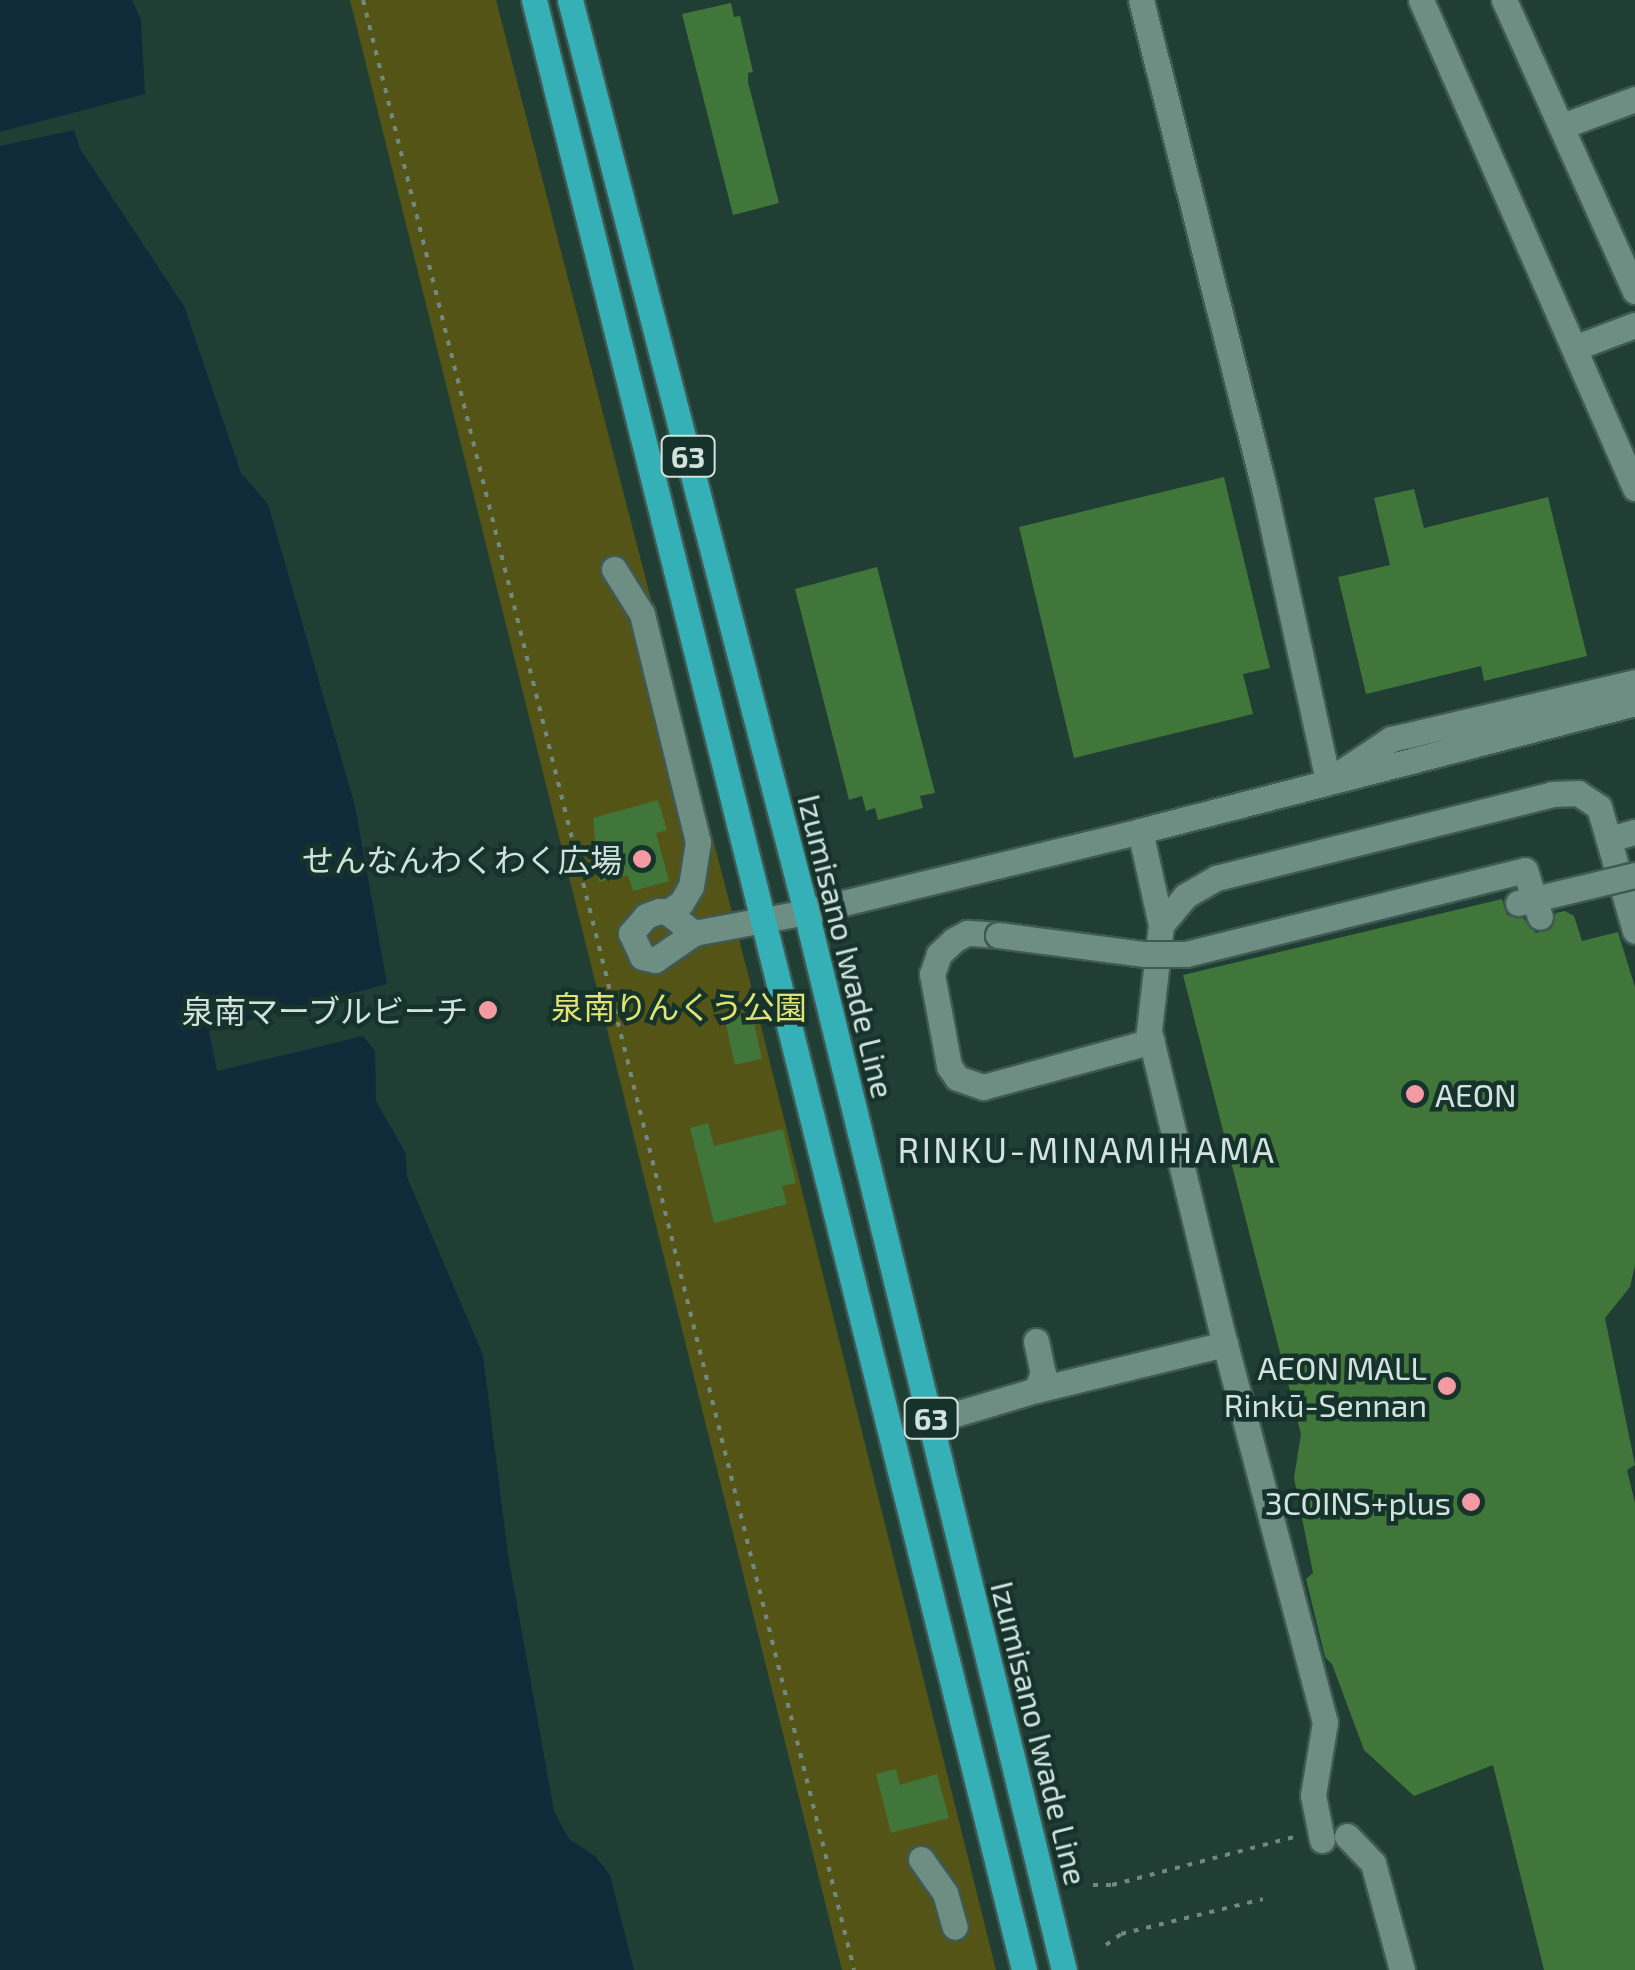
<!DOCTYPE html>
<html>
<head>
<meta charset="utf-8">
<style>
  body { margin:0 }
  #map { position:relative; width:1635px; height:1970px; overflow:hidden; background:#213e35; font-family:"Exo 2","Noto Sans JP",sans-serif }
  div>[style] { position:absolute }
  .green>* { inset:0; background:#545416 }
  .water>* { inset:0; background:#102a3a }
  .building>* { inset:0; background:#407639; transform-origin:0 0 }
  .path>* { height:4px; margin-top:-2px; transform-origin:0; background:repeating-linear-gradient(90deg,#728982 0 5px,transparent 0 13px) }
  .roads { filter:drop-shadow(2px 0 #3f5953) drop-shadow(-2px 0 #3f5953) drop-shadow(0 2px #3f5953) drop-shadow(0 -2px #3f5953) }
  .minor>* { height:25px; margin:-12.5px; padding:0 12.5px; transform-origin:12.5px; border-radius:12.5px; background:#6e8d83 }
  .major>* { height:25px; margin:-12.5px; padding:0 12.5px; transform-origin:12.5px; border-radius:12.5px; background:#35b0b6 }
  .bridges { filter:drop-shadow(2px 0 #3f5953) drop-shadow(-2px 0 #3f5953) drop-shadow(0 2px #3f5953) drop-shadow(0 -2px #3f5953) }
  .minor-bridge>* { height:25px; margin:-12.5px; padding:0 12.5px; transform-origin:12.5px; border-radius:12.5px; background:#6e8d83 }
  .dots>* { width:28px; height:28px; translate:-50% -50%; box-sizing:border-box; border:5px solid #16332b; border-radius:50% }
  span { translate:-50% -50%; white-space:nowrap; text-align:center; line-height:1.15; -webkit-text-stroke:9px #16332b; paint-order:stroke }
  .shield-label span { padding:2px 8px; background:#16332b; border:2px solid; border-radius:8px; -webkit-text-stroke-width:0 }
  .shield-label { font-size:30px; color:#d2e3dd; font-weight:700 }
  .poi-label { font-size:32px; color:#d2e3dd }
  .right { translate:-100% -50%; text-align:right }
  .left { translate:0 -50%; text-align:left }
  .street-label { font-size:32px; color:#d2e3dd }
  .park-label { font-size:32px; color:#e2e471 }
  .neighbourhood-label { font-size:35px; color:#d2e3dd; letter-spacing:2.5px }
</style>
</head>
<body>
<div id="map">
  <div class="green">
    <div style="clip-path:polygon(350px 0,496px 0,749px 978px,996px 1970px,842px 1970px)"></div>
  </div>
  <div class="water">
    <div style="clip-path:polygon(0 0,132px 0,141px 20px,145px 94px,0 132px)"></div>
    <div style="clip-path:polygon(74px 130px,80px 149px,184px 306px,241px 473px,268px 504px,355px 806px,387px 984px,209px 1031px,217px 1071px,363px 1036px,375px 1051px,376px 1101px,406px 1154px,407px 1177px,483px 1355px,508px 1555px,554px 1811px,569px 1839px,595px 1856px,610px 1875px,634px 1970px,0 1970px,0 146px)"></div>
  </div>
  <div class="building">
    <div style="clip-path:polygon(731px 3px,734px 17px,740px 16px,753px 72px,748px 73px,748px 82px,779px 203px,733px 215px,682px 14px)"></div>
    <div style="clip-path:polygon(1224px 477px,1270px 668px,1243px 674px,1253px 714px,1074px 758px,1019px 527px)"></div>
    <div style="clip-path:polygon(1414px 489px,1424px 528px,1548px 497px,1587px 656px,1484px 681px,1481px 666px,1366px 694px,1338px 577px,1390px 565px,1374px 498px)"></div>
    <div style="clip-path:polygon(877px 567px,935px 793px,920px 796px,923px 808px,878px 820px,875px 808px,866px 811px,862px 796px,849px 800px,795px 589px)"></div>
    <div style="clip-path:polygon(658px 800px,667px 830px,656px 833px,669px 881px,633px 891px,628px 875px,599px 882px,593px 818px)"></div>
    <div style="clip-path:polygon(1502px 899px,1507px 915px,1523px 918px,1536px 933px,1551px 929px,1556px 913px,1565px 911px,1574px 916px,1582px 941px,1618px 932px,1635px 987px,1635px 1265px,1630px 1287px,1605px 1318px,1635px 1465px,1627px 1470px,1635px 1503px,1635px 1970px,1544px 1970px,1493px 1765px,1414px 1796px,1364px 1750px,1332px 1664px,1325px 1657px,1306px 1579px,1313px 1573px,1294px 1478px,1301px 1434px,1183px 975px)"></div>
    <div style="left:752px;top:1012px;width:48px;height:28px;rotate:78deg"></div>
    <div style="clip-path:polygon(708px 1123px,714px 1146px,783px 1129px,796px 1183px,782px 1186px,787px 1204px,714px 1223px,690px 1128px)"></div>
    <div style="clip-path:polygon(896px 1769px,900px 1785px,937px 1774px,949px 1818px,891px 1833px,876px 1774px)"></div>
  </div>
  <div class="path">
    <div style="left:363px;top:0;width:2030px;rotate:76deg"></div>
    <div style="left:1093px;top:1885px;width:19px"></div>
    <div style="left:1112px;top:1885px;width:191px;rotate:-14.8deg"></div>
    <div style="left:1106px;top:1945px;width:19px;rotate:-36deg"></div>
    <div style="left:1121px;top:1934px;width:146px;rotate:-13.8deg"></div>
  </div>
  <div class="roads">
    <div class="minor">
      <div style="left:1141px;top:0;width:507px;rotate:75.85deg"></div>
      <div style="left:1265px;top:492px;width:296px;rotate:77.7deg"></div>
      <div style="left:1328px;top:781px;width:76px;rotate:-33.7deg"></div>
      <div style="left:1391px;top:739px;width:251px;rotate:-13.1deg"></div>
      <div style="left:1421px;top:0;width:533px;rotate:66.32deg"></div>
      <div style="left:1504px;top:0;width:319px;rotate:65.8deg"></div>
      <div style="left:1562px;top:126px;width:78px;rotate:-20.3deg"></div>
      <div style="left:1574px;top:348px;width:65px;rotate:-20.7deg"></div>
      <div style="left:614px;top:569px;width:53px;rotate:58.1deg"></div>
      <div style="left:642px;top:614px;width:235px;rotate:76.2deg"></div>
      <div style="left:698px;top:842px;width:45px;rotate:99deg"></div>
      <div style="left:691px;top:886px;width:20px;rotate:120deg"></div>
      <div style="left:681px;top:903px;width:17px;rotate:147deg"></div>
      <div style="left:1140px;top:831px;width:96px;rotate:77.4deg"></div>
      <div style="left:1161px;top:925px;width:107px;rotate:96.5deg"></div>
      <div style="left:1149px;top:1031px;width:322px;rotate:76.4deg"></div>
      <div style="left:1225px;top:1344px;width:391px;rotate:75.2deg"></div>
      <div style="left:1325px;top:1722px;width:74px;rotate:99.3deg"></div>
      <div style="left:1313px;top:1795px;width:46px;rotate:78.7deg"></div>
      <div style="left:1610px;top:839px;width:26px;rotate:-16deg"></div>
      <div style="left:1161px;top:925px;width:38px;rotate:-50deg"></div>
      <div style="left:1185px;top:896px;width:36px;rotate:-30deg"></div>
      <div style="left:1216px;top:878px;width:346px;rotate:-14deg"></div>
      <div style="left:1552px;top:794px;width:26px;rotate:-2deg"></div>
      <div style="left:1578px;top:793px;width:25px;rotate:34deg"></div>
      <div style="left:1599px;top:807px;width:129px;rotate:73.8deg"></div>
      <div style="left:694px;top:933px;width:34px;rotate:-142deg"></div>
      <div style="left:667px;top:912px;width:8px;rotate:-173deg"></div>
      <div style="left:659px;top:911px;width:14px;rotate:159deg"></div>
      <div style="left:646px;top:916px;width:23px;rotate:131deg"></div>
      <div style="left:631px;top:933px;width:26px;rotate:65deg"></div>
      <div style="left:642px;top:957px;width:13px;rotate:13deg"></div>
      <div style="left:655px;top:960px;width:47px;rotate:-34.7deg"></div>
      <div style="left:694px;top:933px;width:114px;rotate:-10.6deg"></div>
      <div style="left:806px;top:912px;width:344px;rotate:-13.6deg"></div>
      <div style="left:1140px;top:831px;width:511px;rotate:-14.5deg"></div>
      <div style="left:998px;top:935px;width:31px;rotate:-176deg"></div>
      <div style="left:967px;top:933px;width:15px;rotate:152deg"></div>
      <div style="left:954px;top:940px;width:21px;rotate:137deg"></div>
      <div style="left:939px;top:954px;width:21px;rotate:109deg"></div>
      <div style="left:932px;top:974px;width:94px;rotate:79.5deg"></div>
      <div style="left:949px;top:1066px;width:14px;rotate:56deg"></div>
      <div style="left:957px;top:1078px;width:28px;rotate:19deg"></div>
      <div style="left:983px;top:1087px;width:175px;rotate:-15.2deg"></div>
      <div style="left:1036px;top:1341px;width:33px;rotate:78deg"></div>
      <div style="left:1043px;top:1373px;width:18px;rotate:112deg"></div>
      <div style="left:932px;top:1421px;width:109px;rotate:-16.6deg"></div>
      <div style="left:1036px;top:1390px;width:195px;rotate:-13.7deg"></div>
      <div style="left:1347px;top:1836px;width:37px;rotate:46deg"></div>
      <div style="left:1373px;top:1863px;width:111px;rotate:74.8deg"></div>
      <div style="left:921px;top:1859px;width:42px;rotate:54.8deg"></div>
      <div style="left:945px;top:1893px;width:35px;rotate:74deg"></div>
    </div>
    <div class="major">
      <div style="left:534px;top:0;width:2030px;rotate:76.03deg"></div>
      <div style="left:570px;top:0;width:942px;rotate:75.49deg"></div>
      <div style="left:806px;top:912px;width:1089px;rotate:76.3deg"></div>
    </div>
  </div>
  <div class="bridges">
    <div class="minor-bridge">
      <div style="left:1518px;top:903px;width:120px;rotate:-13.5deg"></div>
      <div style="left:998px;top:935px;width:148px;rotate:7.4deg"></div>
      <div style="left:1145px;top:954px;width:41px"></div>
      <div style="left:1186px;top:954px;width:349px;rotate:-13.9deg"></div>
      <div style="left:1525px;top:870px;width:49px;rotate:72.3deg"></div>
    </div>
  </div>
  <div class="dots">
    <div style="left:642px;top:859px;background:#f49aa2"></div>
    <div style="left:488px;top:1010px;background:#f49aa2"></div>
    <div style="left:1415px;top:1094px;background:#f49aa2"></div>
    <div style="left:1447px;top:1386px;background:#f49aa2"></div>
    <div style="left:1471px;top:1502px;background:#f49aa2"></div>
  </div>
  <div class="shield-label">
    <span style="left:688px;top:456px">63</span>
    <span style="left:931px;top:1418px">63</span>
  </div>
  <div class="poi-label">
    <span class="right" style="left:622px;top:859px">せんなんわくわく広場</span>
    <span class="right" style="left:468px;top:1010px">泉南マーブルビーチ</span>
    <span class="left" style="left:1435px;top:1094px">AEON</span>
    <span class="right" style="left:1427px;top:1386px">AEON MALL<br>Rinkū-Sennan</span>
    <span class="right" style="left:1451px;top:1502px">3COINS+plus</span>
  </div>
  <div class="street-label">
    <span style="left:847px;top:946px;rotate:76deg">Izumisano Iwade Line</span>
    <span style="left:1040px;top:1733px;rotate:76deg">Izumisano Iwade Line</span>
  </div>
  <div class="park-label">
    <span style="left:679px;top:1006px">泉南りんくう公園</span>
  </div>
  <div class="neighbourhood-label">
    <span style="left:1087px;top:1149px">RINKU-MINAMIHAMA</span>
  </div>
</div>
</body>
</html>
